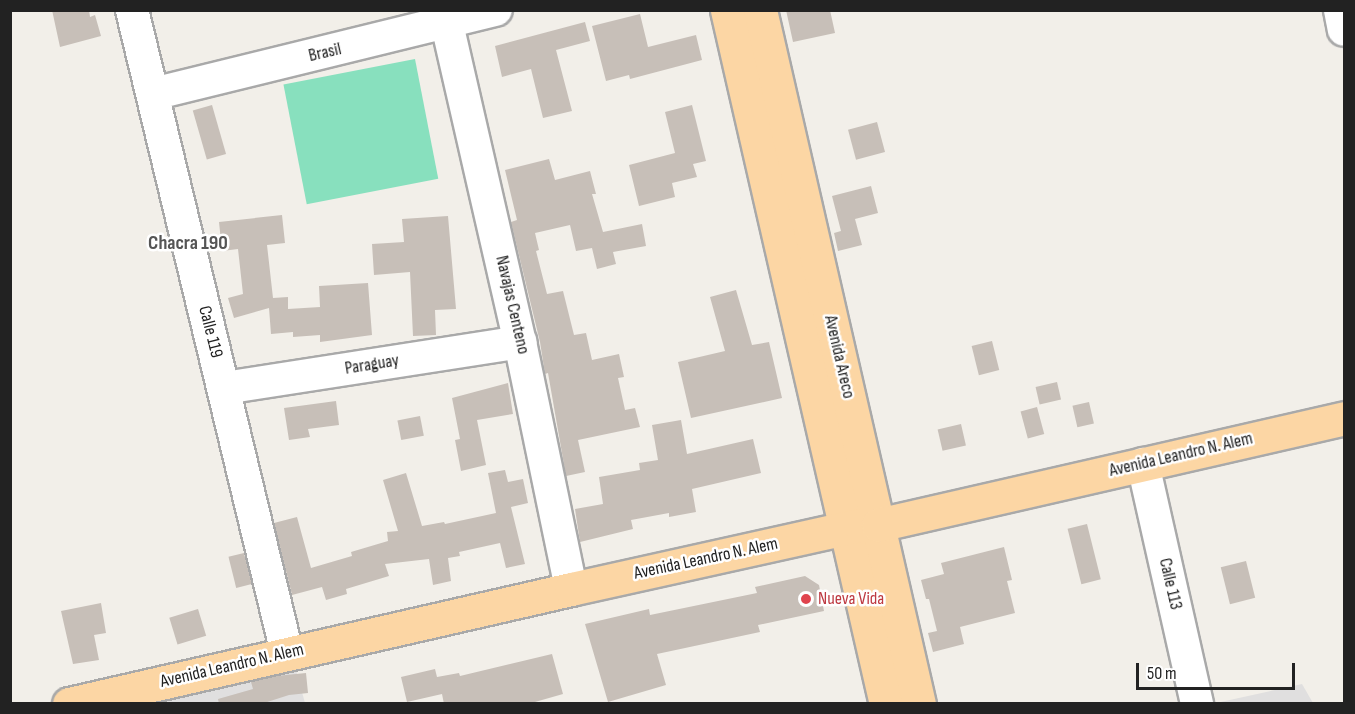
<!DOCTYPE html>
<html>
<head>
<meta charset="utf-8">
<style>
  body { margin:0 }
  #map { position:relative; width:1355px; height:714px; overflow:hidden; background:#f2efe9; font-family:"Sofia Sans Condensed",sans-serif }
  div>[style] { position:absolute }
  .residential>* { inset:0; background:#e0dfdf }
  .pitch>* { inset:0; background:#88e0be; transform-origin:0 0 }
  .building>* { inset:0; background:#c7bfb8; transform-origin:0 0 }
  .roads { filter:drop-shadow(2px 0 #a9a9a9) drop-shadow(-2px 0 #a9a9a9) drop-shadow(0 2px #a9a9a9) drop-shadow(0 -2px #a9a9a9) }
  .minor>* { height:32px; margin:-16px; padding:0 16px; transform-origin:16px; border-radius:16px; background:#fff }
  .major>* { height:33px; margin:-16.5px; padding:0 16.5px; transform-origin:16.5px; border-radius:16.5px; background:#fcd6a4 }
  .dots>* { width:16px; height:16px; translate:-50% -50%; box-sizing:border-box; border:3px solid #fff; border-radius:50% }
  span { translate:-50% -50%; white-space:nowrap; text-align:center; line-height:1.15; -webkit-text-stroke:5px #fff; paint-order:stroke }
  .street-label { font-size:18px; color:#222 }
  .health-label { font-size:18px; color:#be3a42 }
  .left { translate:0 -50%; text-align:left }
  .neighbourhood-label { font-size:20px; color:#555; font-weight:700 }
  .frame { position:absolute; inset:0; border:12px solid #222; pointer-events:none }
  .scale { position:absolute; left:1136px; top:663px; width:159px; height:27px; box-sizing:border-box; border:3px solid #222; border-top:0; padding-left:8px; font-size:18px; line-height:21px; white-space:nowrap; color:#222; -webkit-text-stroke:4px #fff; paint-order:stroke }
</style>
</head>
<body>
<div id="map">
  <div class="residential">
    <div style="clip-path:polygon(291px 652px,305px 703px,42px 704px)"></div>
    <div style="clip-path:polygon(1302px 684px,1313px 703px,1216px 703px)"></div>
  </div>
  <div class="pitch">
    <div style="left:415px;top:59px;width:122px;height:134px;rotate:79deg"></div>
  </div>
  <div class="building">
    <div style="clip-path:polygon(52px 10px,89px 10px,90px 17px,95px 15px,101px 36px,60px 47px)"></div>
    <div style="clip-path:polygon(786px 10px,830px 10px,835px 33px,793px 42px)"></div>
    <div style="clip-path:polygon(640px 14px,648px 47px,696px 35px,702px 60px,630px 79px,629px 75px,606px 81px,592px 26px)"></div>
    <div style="clip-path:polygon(585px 22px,590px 41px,556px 50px,572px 111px,543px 118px,531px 69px,502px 77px,495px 46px)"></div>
    <div style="left:212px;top:105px;width:51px;height:20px;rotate:74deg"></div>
    <div style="clip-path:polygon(692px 105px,706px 161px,693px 164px,697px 177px,672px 183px,675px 197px,639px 206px,629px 165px,675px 153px,665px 112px)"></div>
    <div style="left:877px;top:122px;width:31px;height:30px;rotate:75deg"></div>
    <div style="clip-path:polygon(549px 159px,555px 180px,590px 171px,596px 194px,592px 194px,603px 232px,642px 224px,646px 246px,613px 252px,616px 264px,597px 269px,592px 248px,576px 251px,570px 225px,535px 233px,539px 250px,536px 251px,547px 294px,563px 291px,574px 335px,586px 333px,592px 360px,619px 354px,624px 377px,618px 378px,625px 410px,635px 408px,640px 427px,578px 440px,585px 472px,566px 476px,548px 373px,545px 374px,540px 342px,511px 222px,517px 220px,505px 170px)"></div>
    <div style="clip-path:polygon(871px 186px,878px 213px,855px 219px,862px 245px,838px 251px,834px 233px,841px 231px,832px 196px)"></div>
    <div style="clip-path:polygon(282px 215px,285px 243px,267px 245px,273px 298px,288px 297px,288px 309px,320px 307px,319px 286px,368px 283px,372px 335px,320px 342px,320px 335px,293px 337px,293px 332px,271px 334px,269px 308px,234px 318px,228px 298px,243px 294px,238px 249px,222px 251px,219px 222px)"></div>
    <div style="clip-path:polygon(448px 216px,456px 309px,435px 310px,436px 335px,413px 336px,410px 272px,374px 275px,372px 244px,404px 242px,402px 219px)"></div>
    <div style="clip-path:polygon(736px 290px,752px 345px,769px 342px,782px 398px,691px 418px,678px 362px,725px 351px,710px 297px)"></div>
    <div style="left:992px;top:341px;width:30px;height:21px;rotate:76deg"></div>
    <div style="left:1057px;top:382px;width:18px;height:22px;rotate:77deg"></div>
    <div style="clip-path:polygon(508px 383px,513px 414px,477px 420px,486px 465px,461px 471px,455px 440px,460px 439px,452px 398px)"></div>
    <div style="clip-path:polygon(336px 401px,339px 425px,308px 429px,310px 437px,289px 440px,284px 408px)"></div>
    <div style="left:1089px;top:402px;width:22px;height:17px;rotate:77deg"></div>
    <div style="left:1037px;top:407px;width:28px;height:17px;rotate:75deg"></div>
    <div style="left:420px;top:416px;width:20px;height:23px;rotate:79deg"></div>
    <div style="clip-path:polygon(681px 420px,687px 454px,753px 439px,761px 473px,692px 489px,696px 512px,669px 517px,669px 513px,631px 520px,633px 529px,580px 542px,575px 509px,603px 504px,599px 477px,640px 470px,639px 463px,658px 460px,652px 425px)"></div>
    <div style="left:961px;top:424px;width:22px;height:24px;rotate:77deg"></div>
    <div style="clip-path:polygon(505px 470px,508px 482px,523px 479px,528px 503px,511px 507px,525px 564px,506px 568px,500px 543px,459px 552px,460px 556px,448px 558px,451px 581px,433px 585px,429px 559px,385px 564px,389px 576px,346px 589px,347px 594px,326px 600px,322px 587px,292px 595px,274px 523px,297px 517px,311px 568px,352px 556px,351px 552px,388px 541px,387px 532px,398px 531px,383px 480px,406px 473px,422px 526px,444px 522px,445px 524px,496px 513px,488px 473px)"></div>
    <div style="left:1087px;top:524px;width:57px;height:20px;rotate:76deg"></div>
    <div style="clip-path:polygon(1004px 547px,1012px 580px,1007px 581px,1015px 613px,960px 627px,964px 644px,933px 652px,928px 633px,937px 631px,929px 599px,926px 599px,921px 580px,944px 574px,941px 563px)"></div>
    <div style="left:244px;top:553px;width:32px;height:16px;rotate:76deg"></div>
    <div style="left:1246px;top:561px;width:38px;height:26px;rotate:76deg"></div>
    <div style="clip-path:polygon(805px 576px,819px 585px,824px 611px,758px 625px,760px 632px,657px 654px,666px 685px,608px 702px,585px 624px,649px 609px,650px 615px,757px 593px,755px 587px)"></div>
    <div style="clip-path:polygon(101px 603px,106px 633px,94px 635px,99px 660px,73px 664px,61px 611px)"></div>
    <div style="left:198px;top:609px;width:28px;height:30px;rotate:73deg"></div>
    <div style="clip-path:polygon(552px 654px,563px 694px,528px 704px,444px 704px,442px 694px,407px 702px,401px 677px,435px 669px,437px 677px,459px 673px,460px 676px)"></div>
    <div style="clip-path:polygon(306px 673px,308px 693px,289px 695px,261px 704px,219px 704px,218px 699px,253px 689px,251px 682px,276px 676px)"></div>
  </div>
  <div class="roads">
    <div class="minor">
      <div style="left:132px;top:10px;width:661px;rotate:76.45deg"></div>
      <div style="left:1340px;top:10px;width:20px;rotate:79deg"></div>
      <div style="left:447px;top:24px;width:326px;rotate:77.1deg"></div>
      <div style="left:520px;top:342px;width:252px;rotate:78.3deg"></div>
      <div style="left:153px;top:94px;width:353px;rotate:-13.8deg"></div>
      <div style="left:224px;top:388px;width:300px;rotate:-8.8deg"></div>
      <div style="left:1143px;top:464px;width:246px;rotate:77.3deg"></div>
    </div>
    <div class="major">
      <div style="left:727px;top:10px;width:712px;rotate:77.1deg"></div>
      <div style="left:760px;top:10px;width:712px;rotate:77.1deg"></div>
      <div style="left:69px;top:704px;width:515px;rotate:-12.9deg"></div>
      <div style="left:571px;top:589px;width:296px;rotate:-12.5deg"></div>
      <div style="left:860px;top:525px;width:18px"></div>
      <div style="left:878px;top:525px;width:478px;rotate:-12.9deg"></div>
    </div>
  </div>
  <div class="dots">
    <div style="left:806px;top:599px;background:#e0444e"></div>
  </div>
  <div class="street-label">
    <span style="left:325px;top:53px;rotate:-13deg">Brasil</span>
    <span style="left:512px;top:305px;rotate:77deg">Navajas Centeno</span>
    <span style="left:210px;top:332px;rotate:76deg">Calle 119</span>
    <span style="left:839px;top:357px;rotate:77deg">Avenida Areco</span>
    <span style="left:372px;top:365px;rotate:-9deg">Paraguay</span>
    <span style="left:1181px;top:455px;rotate:-13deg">Avenida Leandro N. Alem</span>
    <span style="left:706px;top:559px;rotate:-12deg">Avenida Leandro N. Alem</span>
    <span style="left:1170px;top:584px;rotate:77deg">Calle 113</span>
    <span style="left:232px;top:666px;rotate:-13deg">Avenida Leandro N. Alem</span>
  </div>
  <div class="health-label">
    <span class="left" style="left:818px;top:599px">Nueva Vida</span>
  </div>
  <div class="neighbourhood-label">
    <span style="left:188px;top:243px">Chacra 190</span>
  </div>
  <div class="frame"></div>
  <div class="scale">50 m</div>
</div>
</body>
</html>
